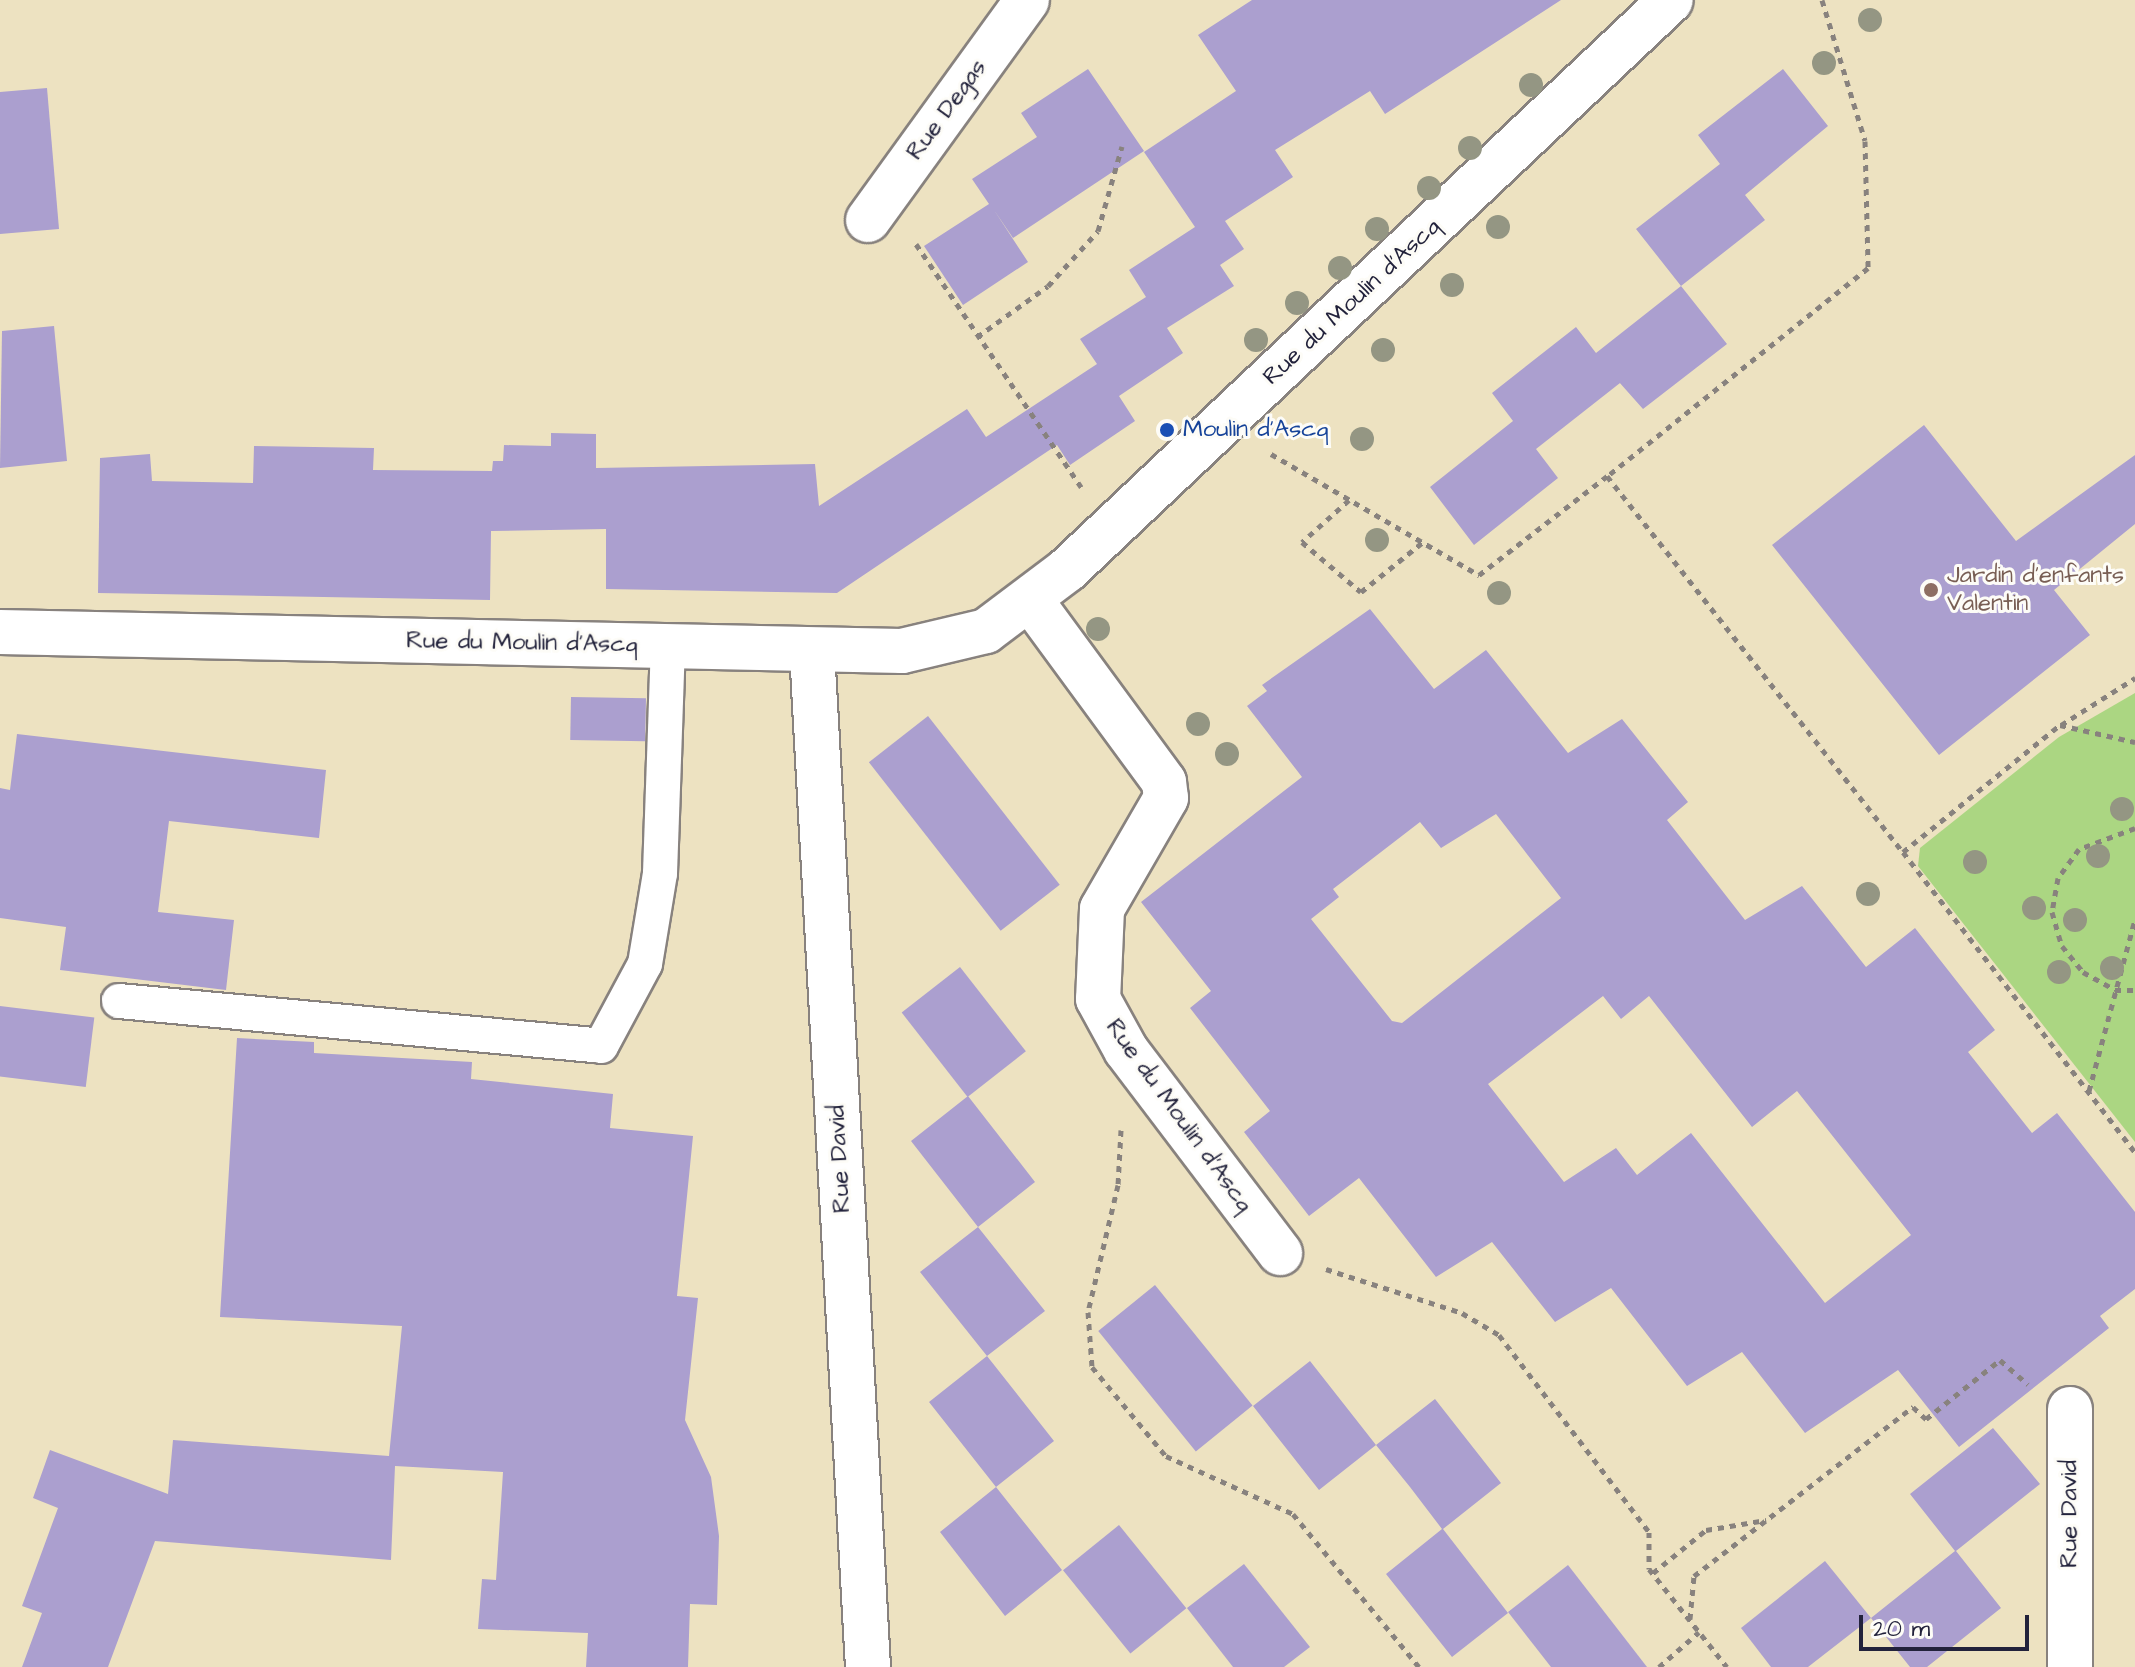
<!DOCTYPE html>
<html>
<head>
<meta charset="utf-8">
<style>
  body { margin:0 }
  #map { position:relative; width:2135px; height:1667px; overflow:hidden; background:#ede2c1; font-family:"Architects Daughter",sans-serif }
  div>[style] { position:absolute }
  .green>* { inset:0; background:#abd682 }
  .building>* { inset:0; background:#ab9fcf; transform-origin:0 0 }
  .path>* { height:5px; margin-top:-2.5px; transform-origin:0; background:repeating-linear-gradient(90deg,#88827e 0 6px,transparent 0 12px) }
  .roads { filter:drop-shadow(2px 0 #88827e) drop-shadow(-2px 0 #88827e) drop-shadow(0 2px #88827e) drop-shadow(0 -2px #88827e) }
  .service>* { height:34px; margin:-17px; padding:0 17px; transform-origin:17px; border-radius:17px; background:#fff }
  .minor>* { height:44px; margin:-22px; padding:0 22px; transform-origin:22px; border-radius:22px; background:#fff }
  .trees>* { width:24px; height:24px; margin:-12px; border-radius:50%; background:#949683 }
  .dots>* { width:22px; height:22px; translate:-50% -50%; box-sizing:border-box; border:4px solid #fdfcf7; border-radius:50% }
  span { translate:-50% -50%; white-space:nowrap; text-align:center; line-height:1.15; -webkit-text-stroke:6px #fdfcf7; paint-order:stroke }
  .street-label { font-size:24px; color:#22223b }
  .transit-label { font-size:24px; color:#164399 }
  .left { translate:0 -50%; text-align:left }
  .education-label { font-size:24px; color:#785e54 }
  .scale { position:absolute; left:1859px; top:1615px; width:170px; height:36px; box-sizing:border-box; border:4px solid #22223b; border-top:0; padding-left:10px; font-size:24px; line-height:28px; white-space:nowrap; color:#22223b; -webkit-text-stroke:6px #fdfcf7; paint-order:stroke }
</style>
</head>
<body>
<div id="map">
  <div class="green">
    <div style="clip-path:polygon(2135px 693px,2135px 1142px,1918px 866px,1920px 848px,2059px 737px)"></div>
  </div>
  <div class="building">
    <div style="clip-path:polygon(1252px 0,1561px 0,1385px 114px,1370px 91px,1275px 150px,1293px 177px,1225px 221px,1244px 249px,1220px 265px,1234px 286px,1167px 328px,1183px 353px,1119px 396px,1135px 421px,1070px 465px,1057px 445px,837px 593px,606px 589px,606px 529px,491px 531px,490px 600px,98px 593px,100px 458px,150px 454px,152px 481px,253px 483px,254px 446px,374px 448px,373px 470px,492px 471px,493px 461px,503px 461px,504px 445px,551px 446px,551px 433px,596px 434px,596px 468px,815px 464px,819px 506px,967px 409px,986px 437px,1097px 364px,1080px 339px,1146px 297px,1129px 270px,1195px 227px,1144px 152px,1236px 91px,1198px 35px)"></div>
    <div style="clip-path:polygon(1088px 69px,1144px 151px,1013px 238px,994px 210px,1028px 262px,963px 305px,924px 246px,989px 204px,972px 179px,1037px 137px,1021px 113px)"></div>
    <div style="clip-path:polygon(1783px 69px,1828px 126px,1745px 195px,1765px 220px,1681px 286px,1636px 229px,1720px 164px,1698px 135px)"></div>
    <div style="clip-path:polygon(47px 88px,59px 229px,0 234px,0 92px)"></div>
    <div style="clip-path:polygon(1681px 286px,1727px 344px,1643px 409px,1611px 373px,1620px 383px,1536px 449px,1558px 478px,1474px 545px,1430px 487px,1513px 421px,1492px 393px,1576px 327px,1596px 353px)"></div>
    <div style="clip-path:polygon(54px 326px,67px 461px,0 468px,2px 331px)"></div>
    <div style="clip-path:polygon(1924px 425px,2016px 541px,2135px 455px,2135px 524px,2054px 590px,2090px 635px,1939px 755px,1772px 545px)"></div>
    <div style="clip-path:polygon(evenodd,1370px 609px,1434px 689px,1486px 650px,1568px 753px,1622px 719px,1688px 802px,1667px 820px,1745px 920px,1802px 886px,1866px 967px,1915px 928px,1995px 1030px,1968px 1052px,2032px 1133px,2057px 1113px,2135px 1212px,2135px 1289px,2100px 1316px,2109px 1328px,1959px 1447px,1898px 1370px,1805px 1433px,1742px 1352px,1687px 1386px,1611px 1288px,1555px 1322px,1492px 1242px,1436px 1277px,1359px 1178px,1309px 1216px,1244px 1132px,1270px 1111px,1190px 1008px,1211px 991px,1141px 902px,1302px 777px,1247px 706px,1267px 691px,1262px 685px,1370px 609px,1496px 814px,1561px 898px,1402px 1023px,1392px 1021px,1311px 919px,1339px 897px,1333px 889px,1420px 822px,1441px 848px,1496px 814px,1370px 609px,1603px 996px,1621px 1019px,1649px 996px,1752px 1127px,1797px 1091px,1911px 1235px,1825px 1303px,1691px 1133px,1637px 1175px,1616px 1148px,1564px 1182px,1488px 1084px,1603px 996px)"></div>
    <div style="left:571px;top:697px;width:75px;height:43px;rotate:1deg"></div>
    <div style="left:928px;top:716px;width:214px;height:75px;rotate:52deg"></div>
    <div style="clip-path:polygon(17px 734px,326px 770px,319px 838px,169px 821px,158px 912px,234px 920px,226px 990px,60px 970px,66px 927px,0 918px,0 788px,10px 790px)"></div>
    <div style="left:960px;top:967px;width:107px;height:74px;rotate:52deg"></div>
    <div style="left:0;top:1006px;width:95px;height:70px;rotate:7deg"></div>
    <div style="clip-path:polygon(237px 1038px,314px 1042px,314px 1053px,472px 1062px,471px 1079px,613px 1094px,610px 1128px,693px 1136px,677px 1296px,698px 1298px,685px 1420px,711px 1477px,719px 1536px,717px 1605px,690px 1604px,688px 1667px,586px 1667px,588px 1633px,478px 1629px,482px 1579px,496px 1580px,503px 1472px,395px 1466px,391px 1560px,155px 1541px,108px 1667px,22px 1667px,42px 1613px,22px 1606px,58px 1508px,33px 1498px,50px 1450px,168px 1494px,173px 1440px,389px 1456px,402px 1326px,220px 1317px)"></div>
    <div style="clip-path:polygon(968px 1096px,1035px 1182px,978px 1227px,1045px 1311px,987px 1356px,920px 1272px,978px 1227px,911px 1141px)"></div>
    <div style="left:1155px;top:1285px;width:155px;height:73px;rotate:51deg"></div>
    <div style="clip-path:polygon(987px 1356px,1054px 1441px,996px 1487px,1062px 1570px,1005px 1616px,940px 1532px,996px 1487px,929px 1402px)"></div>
    <div style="clip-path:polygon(1310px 1361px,1376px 1445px,1435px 1399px,1501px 1483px,1443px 1529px,1508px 1613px,1452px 1657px,1386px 1574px,1442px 1529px,1410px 1487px,1376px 1445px,1319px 1490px,1253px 1406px)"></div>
    <div style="clip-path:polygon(1993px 1428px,2040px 1484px,1956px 1551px,2001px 1608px,1927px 1667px,1910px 1667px,1871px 1618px,1955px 1551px,1910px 1494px)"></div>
    <div style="left:1119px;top:1525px;width:107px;height:72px;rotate:51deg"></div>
    <div style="clip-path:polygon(1825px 1561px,1871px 1618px,1808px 1667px,1771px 1667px,1741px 1628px)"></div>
    <div style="clip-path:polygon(1244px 1564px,1310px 1647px,1284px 1667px,1233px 1667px,1187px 1608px)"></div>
    <div style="clip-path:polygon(1568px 1565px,1647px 1667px,1551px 1667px,1508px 1612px)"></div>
  </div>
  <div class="path">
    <div style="left:1822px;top:0;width:147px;rotate:73deg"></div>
    <div style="left:1865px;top:141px;width:127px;rotate:88.6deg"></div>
    <div style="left:1868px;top:268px;width:334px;rotate:141.4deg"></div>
    <div style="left:1607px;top:476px;width:479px;rotate:51.8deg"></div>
    <div style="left:1903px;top:852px;width:202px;rotate:-39deg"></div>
    <div style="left:2060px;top:725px;width:77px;rotate:12.8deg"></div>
    <div style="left:916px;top:244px;width:294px;rotate:55.8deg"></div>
    <div style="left:977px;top:337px;width:87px;rotate:-35.7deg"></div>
    <div style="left:1048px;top:286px;width:74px;rotate:-47.7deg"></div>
    <div style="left:1098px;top:231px;width:88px;rotate:-74.2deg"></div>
    <div style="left:1271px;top:454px;width:241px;rotate:30.2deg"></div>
    <div style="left:1479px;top:575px;width:162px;rotate:-37.7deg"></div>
    <div style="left:1349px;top:500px;width:63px;rotate:138.2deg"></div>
    <div style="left:1302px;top:542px;width:77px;rotate:40.3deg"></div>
    <div style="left:1361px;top:592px;width:80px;rotate:-38.9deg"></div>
    <div style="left:2061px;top:725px;width:88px;rotate:-32.4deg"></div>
    <div style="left:2135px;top:828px;width:60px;rotate:159.4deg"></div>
    <div style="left:2079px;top:849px;width:36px;rotate:126deg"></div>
    <div style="left:2058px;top:878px;width:35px;rotate:100deg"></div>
    <div style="left:2052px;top:912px;width:35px;rotate:74deg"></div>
    <div style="left:2062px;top:946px;width:33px;rotate:51deg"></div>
    <div style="left:2083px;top:972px;width:37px;rotate:29deg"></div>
    <div style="left:2115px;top:990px;width:20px"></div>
    <div style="left:1903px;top:852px;width:379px;rotate:52.3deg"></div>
    <div style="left:2089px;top:1091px;width:178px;rotate:-75deg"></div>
    <div style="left:1121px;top:1130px;width:55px;rotate:93.1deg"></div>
    <div style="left:1118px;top:1185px;width:130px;rotate:103.3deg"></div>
    <div style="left:1088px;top:1312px;width:55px;rotate:85.8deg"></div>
    <div style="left:1092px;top:1367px;width:116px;rotate:50.3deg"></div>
    <div style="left:1166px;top:1456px;width:140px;rotate:24.5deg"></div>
    <div style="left:1293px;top:1514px;width:198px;rotate:50.5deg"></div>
    <div style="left:1326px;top:1269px;width:143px;rotate:17.9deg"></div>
    <div style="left:1462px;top:1313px;width:43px;rotate:30.7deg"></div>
    <div style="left:1499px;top:1335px;width:248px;rotate:52.7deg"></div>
    <div style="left:1649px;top:1532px;width:37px;rotate:90deg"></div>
    <div style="left:1649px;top:1569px;width:125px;rotate:51.5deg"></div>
    <div style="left:1653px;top:1573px;width:68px;rotate:-39.1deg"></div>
    <div style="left:1706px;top:1530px;width:61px;rotate:-9.5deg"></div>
    <div style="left:1690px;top:1619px;width:43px;rotate:-84.7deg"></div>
    <div style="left:1694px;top:1576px;width:277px;rotate:-37.7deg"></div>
    <div style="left:1913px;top:1407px;width:18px;rotate:43deg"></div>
    <div style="left:1926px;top:1419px;width:95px;rotate:-38.6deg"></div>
    <div style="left:2000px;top:1360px;width:37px;rotate:41deg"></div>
    <div style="left:1659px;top:1667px;width:53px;rotate:-41.2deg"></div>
  </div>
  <div class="roads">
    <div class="service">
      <div style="left:119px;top:1001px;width:484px;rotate:5.3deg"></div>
      <div style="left:601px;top:1046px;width:93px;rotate:-61.8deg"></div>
      <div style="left:645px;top:964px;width:92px;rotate:-80.6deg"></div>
      <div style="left:660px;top:873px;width:227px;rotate:-88deg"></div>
    </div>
    <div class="minor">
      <div style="left:868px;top:220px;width:271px;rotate:-54.1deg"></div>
      <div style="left:1032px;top:602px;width:223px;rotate:53.7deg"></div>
      <div style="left:1164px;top:782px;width:16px;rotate:83deg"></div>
      <div style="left:1166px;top:798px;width:128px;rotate:120deg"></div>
      <div style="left:1102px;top:909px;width:90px;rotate:92.5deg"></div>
      <div style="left:1098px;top:999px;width:58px;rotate:61.2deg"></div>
      <div style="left:1126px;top:1050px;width:255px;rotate:52.8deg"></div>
      <div style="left:0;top:632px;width:902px;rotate:1.21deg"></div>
      <div style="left:902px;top:651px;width:86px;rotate:-13.4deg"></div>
      <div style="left:986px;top:631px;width:101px;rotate:-37deg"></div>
      <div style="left:1067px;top:570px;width:830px;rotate:-43.34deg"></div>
      <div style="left:812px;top:650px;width:1019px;rotate:86.85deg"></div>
      <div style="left:2070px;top:1409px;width:258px;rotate:90deg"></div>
    </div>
  </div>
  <div class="trees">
    <div style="left:1870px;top:20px"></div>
    <div style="left:1824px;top:63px"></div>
    <div style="left:1531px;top:85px"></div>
    <div style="left:1470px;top:148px"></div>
    <div style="left:1429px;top:188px"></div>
    <div style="left:1498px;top:227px"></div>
    <div style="left:1377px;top:229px"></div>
    <div style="left:1340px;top:268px"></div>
    <div style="left:1452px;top:285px"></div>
    <div style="left:1297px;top:303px"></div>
    <div style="left:1256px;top:340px"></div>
    <div style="left:1383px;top:350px"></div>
    <div style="left:1362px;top:439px"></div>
    <div style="left:1377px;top:540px"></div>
    <div style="left:1499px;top:593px"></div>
    <div style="left:1098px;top:629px"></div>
    <div style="left:1198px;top:724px"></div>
    <div style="left:1227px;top:754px"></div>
    <div style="left:2122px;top:809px"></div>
    <div style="left:2098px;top:856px"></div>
    <div style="left:1975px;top:862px"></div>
    <div style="left:1868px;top:894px"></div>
    <div style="left:2034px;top:908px"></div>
    <div style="left:2075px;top:920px"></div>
    <div style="left:2112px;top:968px"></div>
    <div style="left:2059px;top:972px"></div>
  </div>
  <div class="dots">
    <div style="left:1167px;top:430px;background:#1a4fb4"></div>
    <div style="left:1931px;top:590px;background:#8d6e63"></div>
  </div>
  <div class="street-label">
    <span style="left:947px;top:110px;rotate:-54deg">Rue Degas</span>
    <span style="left:1352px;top:302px;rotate:-43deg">Rue du Moulin d'Ascq</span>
    <span style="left:522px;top:643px;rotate:1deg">Rue du Moulin d'Ascq</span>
    <span style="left:1179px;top:1116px;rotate:54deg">Rue du Moulin d'Ascq</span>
    <span style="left:840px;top:1159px;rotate:-93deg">Rue David</span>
    <span style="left:2070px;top:1514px;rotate:-90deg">Rue David</span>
  </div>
  <div class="transit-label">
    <span class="left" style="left:1183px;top:430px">Moulin d'Ascq</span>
  </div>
  <div class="education-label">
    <span class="left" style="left:1947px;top:590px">Jardin d'enfants<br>Valentin</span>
  </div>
  <div class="scale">20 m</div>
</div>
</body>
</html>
